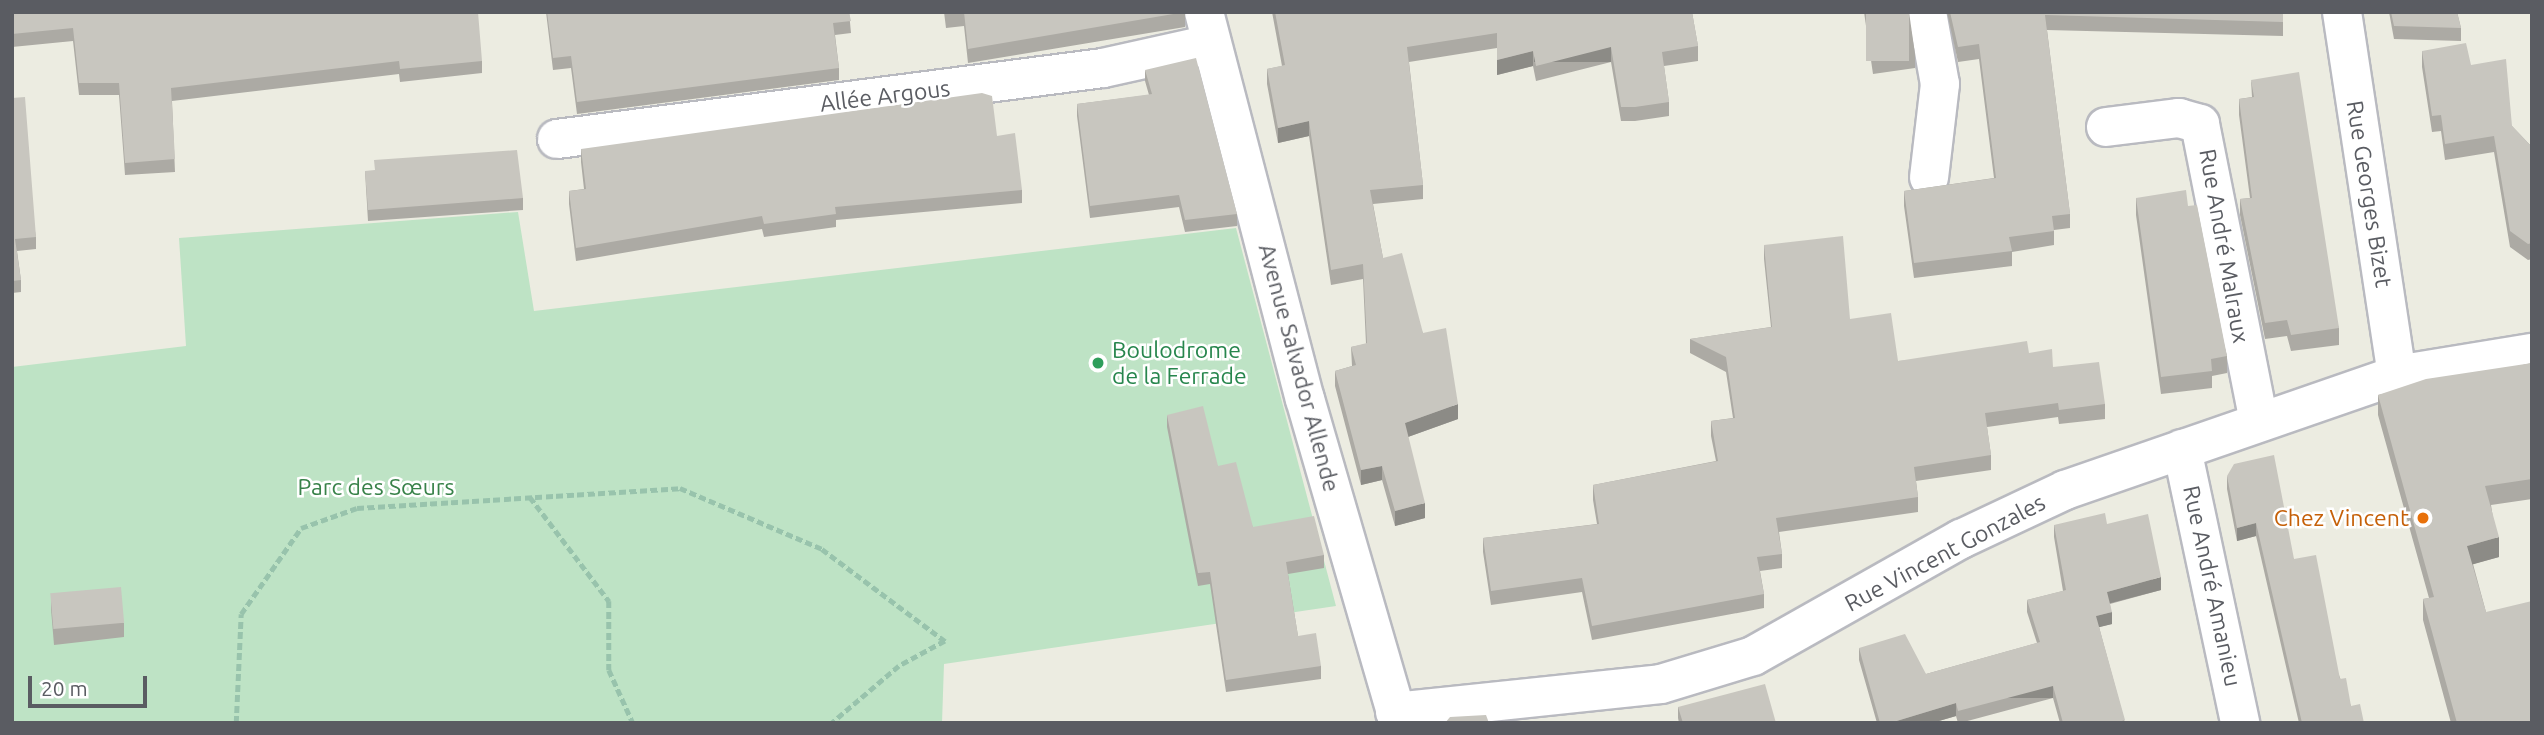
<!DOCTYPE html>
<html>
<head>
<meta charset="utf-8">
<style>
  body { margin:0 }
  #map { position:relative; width:2544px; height:735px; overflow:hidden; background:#ecece1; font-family:Ubuntu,sans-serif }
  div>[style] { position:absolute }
  .green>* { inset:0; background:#bee3c5 }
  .path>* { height:4.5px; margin-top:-2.25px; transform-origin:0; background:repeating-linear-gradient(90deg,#98c3ac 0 7px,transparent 0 10.5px) }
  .roads { filter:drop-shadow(2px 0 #b9bac0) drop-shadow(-2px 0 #b9bac0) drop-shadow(0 2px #b9bac0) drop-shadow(0 -2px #b9bac0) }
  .minor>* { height:38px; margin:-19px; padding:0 19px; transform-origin:19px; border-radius:19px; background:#fff }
  .wall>* { inset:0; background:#acaaa4 }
  .shaded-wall>* { inset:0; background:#8c8b86; transform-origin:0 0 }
  .building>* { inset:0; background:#c8c6bf; transform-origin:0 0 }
  .dots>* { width:19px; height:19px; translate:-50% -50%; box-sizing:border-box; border:4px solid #fff; border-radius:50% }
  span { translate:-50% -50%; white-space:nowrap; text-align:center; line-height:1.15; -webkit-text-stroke:5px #fff; paint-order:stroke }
  .street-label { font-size:23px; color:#5a5c62 }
  .leisure-label { font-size:23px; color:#27864d }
  .left { translate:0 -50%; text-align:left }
  .park-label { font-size:23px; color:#388249 }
  .food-label { font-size:23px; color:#c56008 }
  .right { translate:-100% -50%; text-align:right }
  .frame { position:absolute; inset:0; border:14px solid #5a5c62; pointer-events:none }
  .scale { position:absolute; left:28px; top:676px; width:119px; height:32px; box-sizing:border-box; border:4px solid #5a5c62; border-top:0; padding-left:9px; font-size:21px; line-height:24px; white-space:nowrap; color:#5a5c62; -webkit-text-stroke:5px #fff; paint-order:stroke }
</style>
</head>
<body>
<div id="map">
  <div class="green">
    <div style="clip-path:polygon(518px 212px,534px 311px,1236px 228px,1336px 606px,944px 664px,942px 723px,12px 723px,12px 367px,186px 346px,179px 238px)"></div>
  </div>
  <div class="path">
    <div style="left:530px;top:497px;width:131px;rotate:52.8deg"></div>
    <div style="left:609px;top:601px;width:69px;rotate:90deg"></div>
    <div style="left:609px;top:670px;width:58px;rotate:65.6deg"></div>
    <div style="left:236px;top:723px;width:109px;rotate:-87.4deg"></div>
    <div style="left:241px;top:614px;width:105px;rotate:-55.1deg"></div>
    <div style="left:301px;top:528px;width:59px;rotate:-19.7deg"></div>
    <div style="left:357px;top:508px;width:324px;rotate:-3.5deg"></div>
    <div style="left:680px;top:488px;width:155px;rotate:23.2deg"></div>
    <div style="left:822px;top:549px;width:154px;rotate:36.8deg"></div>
    <div style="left:945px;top:641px;width:52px;rotate:151.5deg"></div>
    <div style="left:899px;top:666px;width:88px;rotate:139.6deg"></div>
  </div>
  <div class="roads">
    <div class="minor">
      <div style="left:1204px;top:12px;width:400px;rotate:75.4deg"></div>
      <div style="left:1305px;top:399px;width:337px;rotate:73.8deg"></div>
      <div style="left:1927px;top:12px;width:73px;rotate:79.8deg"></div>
      <div style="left:1940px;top:84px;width:94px;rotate:96.7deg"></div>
      <div style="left:2342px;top:12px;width:367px;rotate:81.4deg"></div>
      <div style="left:2106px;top:127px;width:74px;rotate:-7deg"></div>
      <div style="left:2179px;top:118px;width:22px;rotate:16deg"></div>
      <div style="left:2200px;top:124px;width:303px;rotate:78.8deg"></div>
      <div style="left:557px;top:139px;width:551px;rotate:-7.41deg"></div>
      <div style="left:1103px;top:68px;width:111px;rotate:-12.5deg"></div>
      <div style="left:2182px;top:449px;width:280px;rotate:78deg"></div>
      <div style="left:1395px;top:712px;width:267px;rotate:-6deg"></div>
      <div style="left:1661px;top:684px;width:96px;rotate:-16.9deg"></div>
      <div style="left:1753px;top:656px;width:239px;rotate:-29.4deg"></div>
      <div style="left:1961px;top:539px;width:115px;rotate:-25.2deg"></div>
      <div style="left:2065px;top:490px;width:351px;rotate:-19.1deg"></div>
      <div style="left:2397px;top:375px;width:137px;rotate:-9.3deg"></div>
    </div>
  </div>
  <div class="wall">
    <div style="clip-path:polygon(12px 12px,482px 61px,482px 73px,400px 82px,399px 74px,172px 101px,175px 172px,125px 175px,119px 95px,79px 95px,73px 41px,12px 47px)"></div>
    <div style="clip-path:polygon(546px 12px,849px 12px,851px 33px,835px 35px,839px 68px,839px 80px,577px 114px,571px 68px,553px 70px)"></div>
    <div style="clip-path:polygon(944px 12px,1185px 12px,1185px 27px,968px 63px,964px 26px,946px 28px)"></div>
    <div style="clip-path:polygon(1272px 12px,1692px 12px,1698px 46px,1698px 61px,1664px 66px,1669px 102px,1669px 116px,1635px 121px,1621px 121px,1611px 62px,1536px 81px,1533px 66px,1497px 75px,1497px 48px,1409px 62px,1423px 185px,1423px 199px,1373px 204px,1383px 258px,1423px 333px,1458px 419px,1408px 437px,1425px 518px,1395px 526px,1382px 480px,1361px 485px,1335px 386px,1335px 371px,1352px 366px,1351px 347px,1366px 344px,1363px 279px,1331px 285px,1309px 136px,1278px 143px,1267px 84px,1267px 69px,1282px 66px)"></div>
    <div style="clip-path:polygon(1864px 12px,1909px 12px,1915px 54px,1915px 68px,1873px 74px)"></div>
    <div style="clip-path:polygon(1947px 12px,2283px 12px,2283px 36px,2047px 30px,2070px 214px,2070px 228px,2054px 230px,2054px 245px,2012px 252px,2012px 266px,1914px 278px,1904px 206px,1904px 191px,1994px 178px,1979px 59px,1958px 62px)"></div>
    <div style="clip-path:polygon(2389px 12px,2457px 12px,2461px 28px,2461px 41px,2394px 39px)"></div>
    <div style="clip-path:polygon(2422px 51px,2471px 65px,2512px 126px,2532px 147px,2532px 259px,2528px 260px,2510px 247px,2494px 152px,2445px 160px,2441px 131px,2432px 132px,2422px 67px)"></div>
    <div style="clip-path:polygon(1145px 70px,1237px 214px,1237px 226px,1185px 232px,1179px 207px,1090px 218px,1077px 116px,1077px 104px,1149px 95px,1145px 81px)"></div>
    <div style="clip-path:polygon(2251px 80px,2339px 328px,2339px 345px,2291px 351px,2287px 336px,2265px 339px,2240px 215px,2240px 199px,2250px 198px,2239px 115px,2239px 99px,2252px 97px)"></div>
    <div style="clip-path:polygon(12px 98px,36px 237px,36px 249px,17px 251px,21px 280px,21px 292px,12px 293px)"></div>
    <div style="clip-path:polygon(581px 149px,1022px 190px,1022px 203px,836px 220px,836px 227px,764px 237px,762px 229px,576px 261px,569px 204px,569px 191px,584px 189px,581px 162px)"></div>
    <div style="clip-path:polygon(365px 171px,523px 198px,523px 210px,368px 221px)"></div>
    <div style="clip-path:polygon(2136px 198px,2188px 206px,2227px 356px,2227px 373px,2212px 376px,2212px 388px,2161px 394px,2136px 215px)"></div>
    <div style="clip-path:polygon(1764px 245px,1898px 361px,2029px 353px,2053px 367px,2105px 404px,2105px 419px,2059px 424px,2058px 417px,1987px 427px,1991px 455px,1991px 470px,1916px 481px,1918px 497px,1918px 512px,1779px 532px,1782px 554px,1782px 568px,1760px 571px,1764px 594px,1764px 608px,1592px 640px,1582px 592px,1491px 605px,1483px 552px,1483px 538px,1597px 524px,1593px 500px,1593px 485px,1716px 461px,1711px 436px,1711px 421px,1733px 418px,1726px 372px,1690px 353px,1690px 339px,1771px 327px,1764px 259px)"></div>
    <div style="clip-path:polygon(2532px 363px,2532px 499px,2491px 505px,2499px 557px,2473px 564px,2486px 612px,2532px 723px,2451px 723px,2423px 620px,2423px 599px,2429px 598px,2378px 415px,2378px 395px)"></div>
    <div style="clip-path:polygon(1167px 415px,1218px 466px,1253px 527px,1324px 555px,1324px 568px,1288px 574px,1298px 636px,1321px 666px,1321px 679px,1226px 692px,1210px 584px,1198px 586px,1167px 427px)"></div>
    <div style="clip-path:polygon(2227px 476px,2294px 559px,2351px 706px,2364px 723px,2299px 723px,2256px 536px,2237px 541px,2227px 489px)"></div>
    <div style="clip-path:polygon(2107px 524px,2161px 590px,2110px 604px,2112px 624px,2099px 627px,2125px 723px,2060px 723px,2053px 698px,1960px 723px,1958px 723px,1956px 716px,1932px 723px,1877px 723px,1859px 660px,1859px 648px,1926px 674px,2037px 643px,2027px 612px,2027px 600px,2063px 591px,2054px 537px,2054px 525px)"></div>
    <div style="clip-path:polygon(51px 596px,124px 623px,124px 637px,54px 645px,51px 609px)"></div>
    <div style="clip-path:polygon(1678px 707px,1776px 723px,1679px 723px,1678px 718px)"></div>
  </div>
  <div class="shaded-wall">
    <div style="left:1611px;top:47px;width:15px;height:77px;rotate:90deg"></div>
    <div style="clip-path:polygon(1533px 51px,1533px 66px,1497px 75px,1497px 60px)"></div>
    <div style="clip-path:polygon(1309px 121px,1309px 136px,1278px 143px,1278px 128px)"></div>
    <div style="clip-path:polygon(1458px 404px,1458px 419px,1405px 438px,1405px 423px)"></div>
    <div style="clip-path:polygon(1382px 466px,1382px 480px,1361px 485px,1361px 470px)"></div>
    <div style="clip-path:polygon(1425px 503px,1425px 518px,1395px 526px,1395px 511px)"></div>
    <div style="clip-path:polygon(2256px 523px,2256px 536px,2237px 541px,2237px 528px)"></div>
    <div style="clip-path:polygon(2499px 537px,2499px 557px,2467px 566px,2467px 546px)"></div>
    <div style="clip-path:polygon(2161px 577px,2161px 590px,2107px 604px,2107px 592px)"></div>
    <div style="clip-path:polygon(2112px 612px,2112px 624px,2096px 628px,2096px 616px)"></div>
    <div style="left:2053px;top:686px;width:12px;height:98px;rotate:90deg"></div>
    <div style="clip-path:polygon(1956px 703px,1956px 716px,1932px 723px,1890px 723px)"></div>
  </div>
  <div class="building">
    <div style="clip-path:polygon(12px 12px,478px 12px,482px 61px,400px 69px,399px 61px,171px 88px,175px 159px,125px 163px,119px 83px,79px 83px,73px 28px,12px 34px)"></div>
    <div style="clip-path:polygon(547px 12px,849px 12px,851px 21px,833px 23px,839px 68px,577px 102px,571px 56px,553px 58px)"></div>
    <div style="clip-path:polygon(964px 12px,1185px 12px,968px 49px)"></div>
    <div style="clip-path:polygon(1275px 12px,1692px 12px,1698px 46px,1662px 52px,1669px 102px,1635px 107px,1621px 107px,1611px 47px,1536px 66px,1533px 51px,1497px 60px,1497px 33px,1407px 47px,1423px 185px,1370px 190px,1383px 258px,1402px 253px,1423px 333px,1446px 328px,1458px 404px,1405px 423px,1425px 503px,1395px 511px,1382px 466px,1361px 470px,1335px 371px,1356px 365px,1351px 347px,1367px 343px,1363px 264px,1331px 270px,1309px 121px,1278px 128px,1267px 69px,1285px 65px)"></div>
    <div style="left:1866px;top:12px;width:43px;height:49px"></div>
    <div style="clip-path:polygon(1950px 12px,2283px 12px,2283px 22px,2045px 15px,2070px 214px,2052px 216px,2054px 231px,2009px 237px,2012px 251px,1914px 263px,1904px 191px,1996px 178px,1979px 44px,1958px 47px)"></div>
    <div style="clip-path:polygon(2391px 12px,2457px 12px,2461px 28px,2394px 26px)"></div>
    <div style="clip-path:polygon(2466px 43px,2471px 65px,2506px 59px,2512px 126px,2532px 147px,2532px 243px,2528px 244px,2510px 231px,2494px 136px,2445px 144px,2441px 115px,2432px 116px,2422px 51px)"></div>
    <div style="clip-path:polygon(1196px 58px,1237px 214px,1185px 220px,1179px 195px,1090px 206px,1077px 104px,1152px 94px,1145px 70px)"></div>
    <div style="clip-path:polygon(2299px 72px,2339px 328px,2291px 335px,2287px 320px,2265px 323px,2240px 199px,2252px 198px,2239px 99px,2254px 97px,2251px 80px)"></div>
    <div style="clip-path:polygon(982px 93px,992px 96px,997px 136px,1015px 133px,1022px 190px,835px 207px,836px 214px,764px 224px,762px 216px,576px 248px,569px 191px,586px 189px,581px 149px)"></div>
    <div style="clip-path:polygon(25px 97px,36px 237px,15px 239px,21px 280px,12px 281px,12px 98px)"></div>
    <div style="clip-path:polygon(517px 150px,523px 198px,368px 210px,365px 171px,375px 170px,374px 160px)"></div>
    <div style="clip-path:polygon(2186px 190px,2188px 206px,2197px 205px,2227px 356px,2211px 359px,2212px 371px,2161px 377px,2136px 198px)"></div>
    <div style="clip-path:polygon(1843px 236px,1850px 319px,1891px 313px,1898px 361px,2027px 341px,2029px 353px,2052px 349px,2053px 367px,2099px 362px,2105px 404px,2059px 410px,2058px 403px,1985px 413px,1991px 455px,1914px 467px,1918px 497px,1776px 518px,1782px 554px,1757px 557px,1764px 594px,1592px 626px,1582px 578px,1491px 591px,1483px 538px,1599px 524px,1593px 485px,1718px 461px,1711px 421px,1735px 418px,1726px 357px,1690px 339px,1772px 327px,1764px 245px)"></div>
    <div style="clip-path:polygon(2532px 363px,2532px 479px,2485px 486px,2499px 537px,2467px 546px,2486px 612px,2532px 601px,2532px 723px,2457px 723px,2423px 599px,2434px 597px,2378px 395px,2426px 379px)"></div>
    <div style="clip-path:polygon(1203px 406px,1218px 466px,1236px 462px,1253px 527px,1314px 516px,1324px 555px,1286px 562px,1298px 636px,1316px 633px,1321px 666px,1226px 680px,1210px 572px,1198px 573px,1167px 415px)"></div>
    <div style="clip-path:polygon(2274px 455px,2294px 559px,2316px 555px,2340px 679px,2346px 678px,2351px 706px,2360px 704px,2364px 723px,2302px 723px,2256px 523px,2237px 528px,2227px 476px,2234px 464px)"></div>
    <div style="clip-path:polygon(2105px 513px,2107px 524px,2148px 514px,2161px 577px,2107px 592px,2112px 612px,2096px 616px,2125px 720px,2116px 723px,2063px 723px,2053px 686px,1958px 711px,1956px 703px,1890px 723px,1880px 723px,1859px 648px,1905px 634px,1926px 674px,2040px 642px,2027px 600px,2066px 590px,2054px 525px)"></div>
    <div style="left:121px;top:587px;width:36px;height:71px;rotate:85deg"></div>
    <div style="clip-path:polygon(1765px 684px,1776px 723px,1683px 723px,1678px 707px)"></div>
    <div style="clip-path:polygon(1486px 715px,1489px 723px,1445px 723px,1450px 717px)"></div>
  </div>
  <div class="dots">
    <div style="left:1098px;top:363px;background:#2e9e5b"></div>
    <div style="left:2423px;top:518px;background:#e8710a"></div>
  </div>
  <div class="street-label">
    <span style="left:885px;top:96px;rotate:-7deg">Allée Argous</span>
    <span style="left:2369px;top:194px;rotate:81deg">Rue Georges Bizet</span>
    <span style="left:2224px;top:246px;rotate:80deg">Rue André Malraux</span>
    <span style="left:1299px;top:368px;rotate:75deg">Avenue Salvador Allende</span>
    <span style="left:1945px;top:553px;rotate:-28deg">Rue Vincent Gonzales</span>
    <span style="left:2212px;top:586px;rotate:78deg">Rue André Amanieu</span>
  </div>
  <div class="leisure-label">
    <span class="left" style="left:1112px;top:363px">Boulodrome<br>de la Ferrade</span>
  </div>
  <div class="park-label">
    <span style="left:376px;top:487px">Parc des Sœurs</span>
  </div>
  <div class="food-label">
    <span class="right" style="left:2409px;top:518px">Chez Vincent</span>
  </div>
  <div class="frame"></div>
  <div class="scale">20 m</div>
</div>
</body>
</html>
